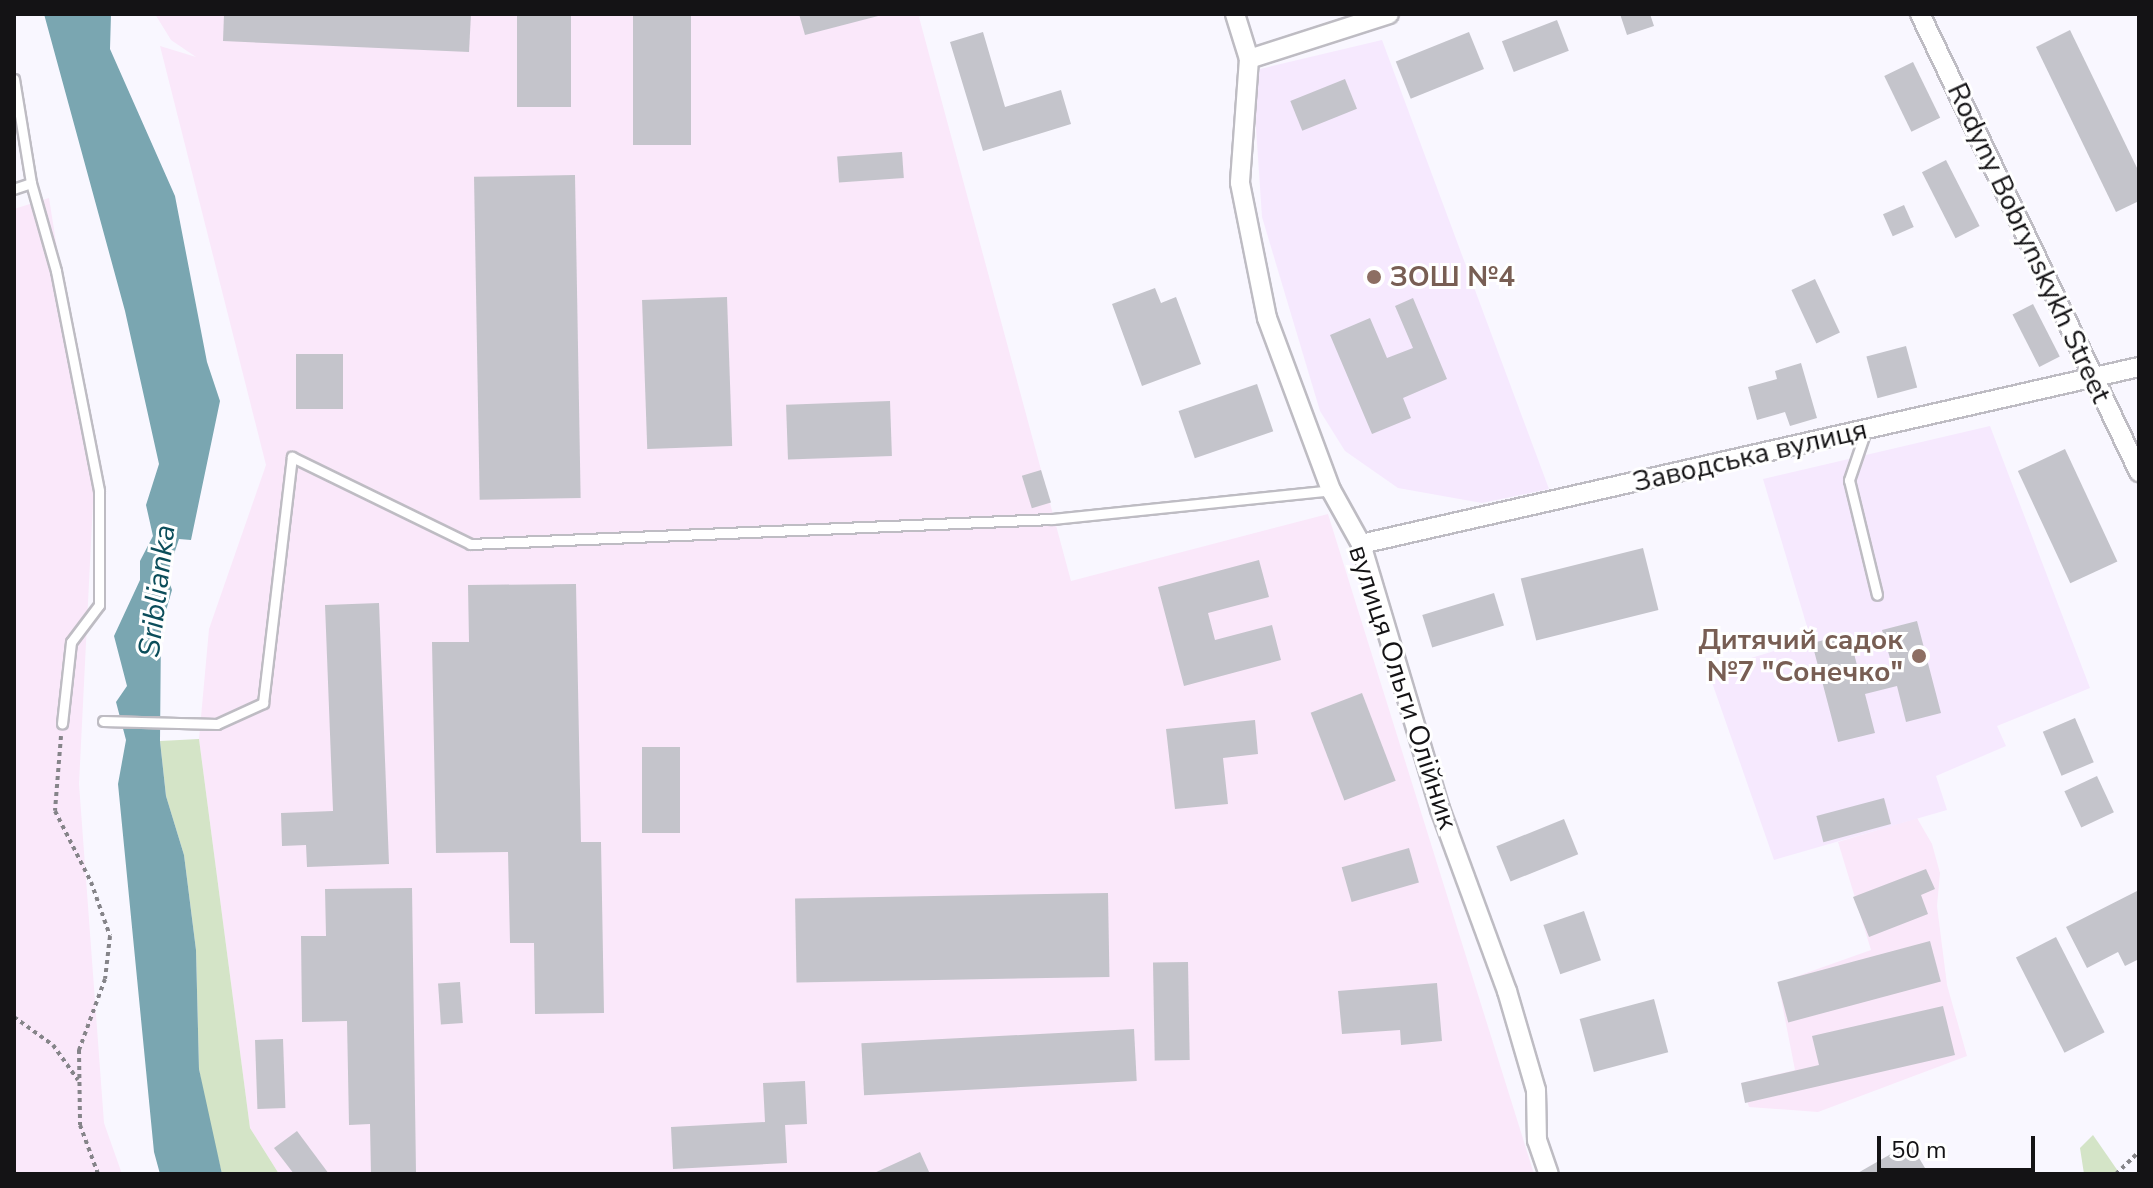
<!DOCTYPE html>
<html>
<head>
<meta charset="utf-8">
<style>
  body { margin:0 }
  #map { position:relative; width:2153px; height:1188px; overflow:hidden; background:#f9f7ff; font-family:"Nunito Sans",sans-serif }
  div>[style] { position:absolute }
  .industrial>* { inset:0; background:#fae8fa }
  .education>* { inset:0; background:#f6e9fe }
  .green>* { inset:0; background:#d4e4c7 }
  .water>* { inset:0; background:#7aa6b1 }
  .building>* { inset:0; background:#c4c4cb; transform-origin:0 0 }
  .path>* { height:4px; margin-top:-2px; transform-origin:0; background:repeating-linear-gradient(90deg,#858489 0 4px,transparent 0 8px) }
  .roads { filter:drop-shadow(2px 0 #bebcc3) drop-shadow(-2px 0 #bebcc3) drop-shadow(0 2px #bebcc3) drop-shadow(0 -2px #bebcc3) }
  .service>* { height:9px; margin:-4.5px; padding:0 4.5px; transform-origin:4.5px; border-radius:4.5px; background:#fff }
  .minor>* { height:18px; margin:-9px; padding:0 9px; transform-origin:9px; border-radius:9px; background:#fff }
  .dots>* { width:22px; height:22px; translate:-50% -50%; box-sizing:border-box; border:4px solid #fff; border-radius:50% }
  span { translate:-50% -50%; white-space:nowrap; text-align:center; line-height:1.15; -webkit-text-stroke:6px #fff; paint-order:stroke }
  .street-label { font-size:28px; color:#141315 }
  .education-label { font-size:28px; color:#785e54; font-weight:700 }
  .left { translate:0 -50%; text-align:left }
  .right { translate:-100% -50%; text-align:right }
  .water-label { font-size:30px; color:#0b4d5a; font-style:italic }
  .frame { position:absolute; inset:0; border:16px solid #141315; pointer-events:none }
  .scale { position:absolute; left:1877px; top:1136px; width:158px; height:36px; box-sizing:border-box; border:4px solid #141315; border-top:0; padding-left:10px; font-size:24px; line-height:28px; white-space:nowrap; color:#141315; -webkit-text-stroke:6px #fff; paint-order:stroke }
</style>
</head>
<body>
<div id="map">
  <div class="industrial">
    <div style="clip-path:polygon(155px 14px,926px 14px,919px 17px,1071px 581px,1328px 514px,1534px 1174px,279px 1174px,250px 1128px,199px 739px,209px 629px,266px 465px,160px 46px,196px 57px,171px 40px)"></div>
    <div style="clip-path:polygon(49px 198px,94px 482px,79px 784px,104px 1123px,122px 1174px,14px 1174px,14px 209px)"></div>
    <div style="clip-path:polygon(1917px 818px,1932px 844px,1940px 873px,1937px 906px,1947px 985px,1967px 1056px,1818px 1112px,1749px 1107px,1741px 1083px,1795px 1070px,1778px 983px,1871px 950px,1838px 842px)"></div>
  </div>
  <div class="education">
    <div style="clip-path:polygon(1382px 40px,1549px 489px,1482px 503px,1398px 488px,1345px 451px,1320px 411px,1262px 217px,1254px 98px,1260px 69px)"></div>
    <div style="clip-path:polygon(1990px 426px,2090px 688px,1997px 726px,2006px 746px,1936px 776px,1947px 810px,1774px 860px,1708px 671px,1811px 640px,1763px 479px)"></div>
  </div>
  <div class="green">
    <div style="clip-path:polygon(199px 739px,250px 1128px,279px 1174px,222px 1174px,207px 1114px,199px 1069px,196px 950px,184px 855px,166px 796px,160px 741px)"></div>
    <div style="clip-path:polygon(2093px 1135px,2120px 1174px,2084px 1174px,2080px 1148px)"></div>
  </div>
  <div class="water">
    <div style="clip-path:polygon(44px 14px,111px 14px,110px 49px,175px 196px,207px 362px,220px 401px,191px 540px,179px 539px,167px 575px,172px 590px,161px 628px,160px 741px,166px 796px,184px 855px,196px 950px,199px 1069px,222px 1174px,160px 1174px,154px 1152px,118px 784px,126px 740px,116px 702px,127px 686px,114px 636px,140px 580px,140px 561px,153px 536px,146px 505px,159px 464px,125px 311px)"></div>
  </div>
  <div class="building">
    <div style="clip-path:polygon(224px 14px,471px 14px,469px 52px,223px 41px)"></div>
    <div style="left:517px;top:14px;width:54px;height:93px"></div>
    <div style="left:633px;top:14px;width:58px;height:131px"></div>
    <div style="clip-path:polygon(799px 14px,882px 14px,882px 15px,805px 35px)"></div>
    <div style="clip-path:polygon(1620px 14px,1650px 14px,1654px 26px,1627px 35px)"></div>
    <div style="left:1557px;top:20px;width:33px;height:59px;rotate:69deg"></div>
    <div style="clip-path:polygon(2070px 30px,2139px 172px,2139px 201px,2116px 212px,2036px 47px)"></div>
    <div style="clip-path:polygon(983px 32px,1005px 107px,1061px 90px,1071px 124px,983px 151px,950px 42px)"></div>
    <div style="left:1469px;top:32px;width:40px;height:79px;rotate:68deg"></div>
    <div style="left:1913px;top:62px;width:62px;height:32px;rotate:64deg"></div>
    <div style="left:1345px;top:79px;width:32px;height:59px;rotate:68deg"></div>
    <div style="left:902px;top:152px;width:26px;height:65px;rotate:86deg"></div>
    <div style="left:1946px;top:160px;width:74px;height:27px;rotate:63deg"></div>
    <div style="left:575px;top:175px;width:323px;height:101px;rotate:89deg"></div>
    <div style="left:1904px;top:205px;width:24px;height:23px;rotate:66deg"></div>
    <div style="left:1815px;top:279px;width:59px;height:26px;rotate:65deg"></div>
    <div style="clip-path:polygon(1155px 288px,1161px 303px,1176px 297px,1201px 364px,1142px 386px,1112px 304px)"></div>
    <div style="left:727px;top:297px;width:149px;height:85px;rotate:88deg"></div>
    <div style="clip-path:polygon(1413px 298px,1447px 379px,1403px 398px,1411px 418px,1372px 434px,1330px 335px,1370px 318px,1387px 358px,1413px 348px,1395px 306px)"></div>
    <div style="left:2033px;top:304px;width:59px;height:23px;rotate:63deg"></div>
    <div style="left:1906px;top:346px;width:43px;height:41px;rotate:75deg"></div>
    <div style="left:296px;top:354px;width:47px;height:55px"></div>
    <div style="clip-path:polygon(1801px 363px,1817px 418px,1790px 426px,1785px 412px,1757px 420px,1748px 387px,1777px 379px,1775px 371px)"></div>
    <div style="left:1257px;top:384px;width:50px;height:83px;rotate:71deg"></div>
    <div style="left:890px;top:401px;width:55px;height:104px;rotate:88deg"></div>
    <div style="left:2065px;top:449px;width:124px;height:52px;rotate:65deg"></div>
    <div style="left:1041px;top:470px;width:34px;height:20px;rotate:73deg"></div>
    <div style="left:1643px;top:548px;width:64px;height:126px;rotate:76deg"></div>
    <div style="clip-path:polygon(1259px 560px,1269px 597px,1208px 613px,1215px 640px,1272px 625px,1281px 660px,1184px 686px,1158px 587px)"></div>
    <div style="clip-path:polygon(576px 584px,581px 842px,601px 842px,604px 1013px,535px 1014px,534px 943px,510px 943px,508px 852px,436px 853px,432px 642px,469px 642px,468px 585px)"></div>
    <div style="left:1494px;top:593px;width:34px;height:75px;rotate:73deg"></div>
    <div style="clip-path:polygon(379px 603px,389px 864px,307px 867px,306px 845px,282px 846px,281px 813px,333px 811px,325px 605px)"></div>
    <div style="clip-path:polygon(1917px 621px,1941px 713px,1906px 722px,1897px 686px,1865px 694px,1875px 733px,1838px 742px,1812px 643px,1849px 634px,1860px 677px,1893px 669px,1882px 630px)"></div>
    <div style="left:1362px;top:693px;width:94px;height:55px;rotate:69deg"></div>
    <div style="left:2075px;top:718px;width:48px;height:35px;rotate:67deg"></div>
    <div style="clip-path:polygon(1255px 720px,1258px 754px,1223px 758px,1228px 804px,1175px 809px,1166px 729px)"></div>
    <div style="left:642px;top:747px;width:38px;height:86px"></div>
    <div style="left:2097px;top:776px;width:40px;height:36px;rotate:65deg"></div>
    <div style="left:1884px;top:798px;width:27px;height:70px;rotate:75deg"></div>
    <div style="left:1564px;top:819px;width:38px;height:73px;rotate:68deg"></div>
    <div style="left:1409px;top:848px;width:36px;height:70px;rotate:74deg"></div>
    <div style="clip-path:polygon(1926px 869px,1935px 889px,1921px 895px,1928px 914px,1869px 937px,1853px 897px)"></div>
    <div style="clip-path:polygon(412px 888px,416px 1173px,371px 1174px,370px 1124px,349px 1125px,347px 1021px,302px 1022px,301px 936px,326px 936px,325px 889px)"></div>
    <div style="clip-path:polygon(2139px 890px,2139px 959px,2125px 966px,2118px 952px,2087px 968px,2066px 927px)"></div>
    <div style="left:1108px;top:893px;width:84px;height:313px;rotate:89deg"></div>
    <div style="left:1584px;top:911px;width:52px;height:43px;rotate:71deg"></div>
    <div style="left:2056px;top:937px;width:107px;height:45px;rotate:63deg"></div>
    <div style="left:1930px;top:941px;width:42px;height:158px;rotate:75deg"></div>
    <div style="left:1188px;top:962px;width:98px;height:35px;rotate:89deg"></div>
    <div style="left:460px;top:982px;width:41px;height:22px;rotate:86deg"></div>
    <div style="clip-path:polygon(1437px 983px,1442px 1041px,1401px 1045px,1400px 1030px,1342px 1034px,1338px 991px)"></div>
    <div style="left:1654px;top:999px;width:55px;height:77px;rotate:75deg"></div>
    <div style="clip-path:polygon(1943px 1006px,1955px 1055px,1745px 1103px,1741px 1083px,1819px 1065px,1812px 1036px)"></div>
    <div style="left:1134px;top:1029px;width:52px;height:273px;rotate:87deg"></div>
    <div style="left:283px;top:1039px;width:69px;height:28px;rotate:88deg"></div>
    <div style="clip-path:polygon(805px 1081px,807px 1124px,785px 1125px,787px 1163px,673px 1169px,671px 1127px,765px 1122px,763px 1083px)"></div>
    <div style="clip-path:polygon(297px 1131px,329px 1174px,294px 1174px,274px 1148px)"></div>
    <div style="clip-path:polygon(1910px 1143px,1925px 1168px,1914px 1174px,1856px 1174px)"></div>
    <div style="clip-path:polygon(920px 1152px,930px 1174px,872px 1174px)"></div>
  </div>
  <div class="path">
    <div style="left:61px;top:736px;width:75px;rotate:94.6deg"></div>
    <div style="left:55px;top:811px;width:80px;rotate:63.1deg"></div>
    <div style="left:91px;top:882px;width:57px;rotate:70.6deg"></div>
    <div style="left:110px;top:936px;width:43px;rotate:96.6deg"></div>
    <div style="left:105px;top:979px;width:76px;rotate:110.1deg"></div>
    <div style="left:79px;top:1050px;width:75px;rotate:89.2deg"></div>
    <div style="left:80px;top:1125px;width:52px;rotate:69.8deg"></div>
    <div style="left:14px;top:1017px;width:48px;rotate:35.7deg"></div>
    <div style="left:53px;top:1045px;width:43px;rotate:54.5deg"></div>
    <div style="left:2116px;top:1174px;width:32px;rotate:-44deg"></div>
  </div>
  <div class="roads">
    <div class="service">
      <div style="left:14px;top:79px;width:105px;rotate:80.7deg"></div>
      <div style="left:31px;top:183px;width:18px;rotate:161deg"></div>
      <div style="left:31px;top:183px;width:91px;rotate:74.1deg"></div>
      <div style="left:56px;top:271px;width:224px;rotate:78.9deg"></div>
      <div style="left:99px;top:491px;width:114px;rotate:90deg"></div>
      <div style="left:99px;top:605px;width:46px;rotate:127.1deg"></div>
      <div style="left:71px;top:642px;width:82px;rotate:96.3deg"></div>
      <div style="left:1866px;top:430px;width:53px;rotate:108.8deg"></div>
      <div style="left:1849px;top:480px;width:118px;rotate:76.3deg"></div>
      <div style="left:103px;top:721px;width:114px;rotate:1.5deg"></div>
      <div style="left:217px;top:724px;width:51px;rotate:-24.5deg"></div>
      <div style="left:263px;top:703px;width:248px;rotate:-83.3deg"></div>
      <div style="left:292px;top:457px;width:198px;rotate:26deg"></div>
      <div style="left:470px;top:544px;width:583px;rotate:-2.46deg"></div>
      <div style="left:1052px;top:519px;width:281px;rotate:-5.9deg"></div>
    </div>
    <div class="minor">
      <div style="left:1235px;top:14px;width:47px;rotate:72.7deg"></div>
      <div style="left:1249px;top:59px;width:124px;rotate:94.2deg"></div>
      <div style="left:1240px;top:183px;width:138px;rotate:78.7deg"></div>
      <div style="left:1267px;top:318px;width:184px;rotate:69.6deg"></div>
      <div style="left:1331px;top:490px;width:62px;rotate:60.9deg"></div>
      <div style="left:1361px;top:544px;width:277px;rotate:73.4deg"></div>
      <div style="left:1440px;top:809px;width:194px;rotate:69.8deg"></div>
      <div style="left:1507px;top:991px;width:103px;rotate:73.7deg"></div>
      <div style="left:1536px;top:1090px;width:50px;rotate:88.9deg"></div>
      <div style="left:1537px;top:1140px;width:36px;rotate:71deg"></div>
      <div style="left:1920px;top:14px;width:508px;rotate:64.44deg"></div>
      <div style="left:1249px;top:59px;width:147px;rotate:-17.8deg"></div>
      <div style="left:1361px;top:544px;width:798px;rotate:-12.82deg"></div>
    </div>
  </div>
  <div class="dots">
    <div style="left:1374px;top:277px;background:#8d6e63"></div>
    <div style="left:1919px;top:656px;background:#8d6e63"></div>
  </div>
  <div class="street-label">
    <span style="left:2029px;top:243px;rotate:65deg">Rodyny Bobrynskykh Street</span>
    <span style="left:1750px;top:456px;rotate:-13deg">Заводська вулиця</span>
    <span style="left:1403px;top:687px;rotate:72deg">вулиця Ольги Олійник</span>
  </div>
  <div class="education-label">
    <span class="left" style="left:1390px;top:277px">ЗОШ №4</span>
    <span class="right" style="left:1903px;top:656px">Дитячий садок<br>№7 "Сонечко"</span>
  </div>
  <div class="water-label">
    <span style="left:158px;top:591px;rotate:-83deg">Sriblianka</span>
  </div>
  <div class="frame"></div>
  <div class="scale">50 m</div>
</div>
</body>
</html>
